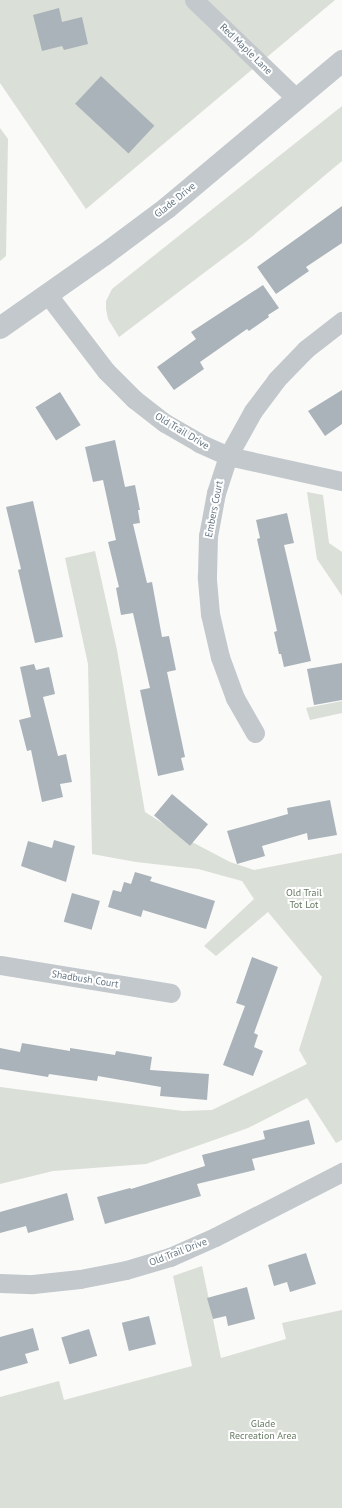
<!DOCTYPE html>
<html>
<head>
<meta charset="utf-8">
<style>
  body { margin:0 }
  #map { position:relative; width:342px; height:1508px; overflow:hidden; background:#fafaf8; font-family:"PT Sans",sans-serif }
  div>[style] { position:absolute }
  .green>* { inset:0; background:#dadfd7 }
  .building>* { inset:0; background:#aab3b9; transform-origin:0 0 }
  .minor>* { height:19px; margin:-9.5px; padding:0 9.5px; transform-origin:9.5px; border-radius:9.5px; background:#c3c8cc }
  .tertiary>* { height:22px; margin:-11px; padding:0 11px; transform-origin:11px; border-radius:11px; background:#c3c8cc }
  span { translate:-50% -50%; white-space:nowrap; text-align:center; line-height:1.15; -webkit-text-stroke:4px #fff; paint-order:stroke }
  .street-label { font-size:10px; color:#657683 }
  .park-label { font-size:10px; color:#687a64 }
</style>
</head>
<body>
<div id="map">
  <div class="green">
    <div style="clip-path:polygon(0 0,335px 0,86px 209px,0 83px)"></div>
    <div style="clip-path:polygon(342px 106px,342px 161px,249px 239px,119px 337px,108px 319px,106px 309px,106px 301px,112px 289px)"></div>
    <div style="clip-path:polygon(0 128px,8px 139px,6px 256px,0 261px)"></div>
    <div style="clip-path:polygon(307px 492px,323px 495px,329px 543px,342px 552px,342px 596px,317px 559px)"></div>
    <div style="clip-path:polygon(95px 551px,117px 650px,145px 812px,192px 842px,230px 862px,254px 870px,342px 853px,342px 1140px,336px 1143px,307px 1098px,248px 1128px,146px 1164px,53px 1171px,0 1184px,0 1087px,183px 1111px,212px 1110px,307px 1064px,299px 1050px,322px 977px,268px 912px,216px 956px,204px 946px,254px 899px,242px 881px,198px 869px,136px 862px,92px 854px,88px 664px,65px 558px)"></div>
    <div style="clip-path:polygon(342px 701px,342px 713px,310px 720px,306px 708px)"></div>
    <div style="clip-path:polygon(202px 1266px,221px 1358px,286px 1339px,282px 1323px,342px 1310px,342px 1508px,0 1508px,0 1397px,59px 1381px,64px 1400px,192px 1366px,173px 1276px)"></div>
  </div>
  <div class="building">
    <div style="clip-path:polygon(59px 8px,62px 22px,82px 17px,88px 44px,64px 50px,62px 46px,42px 51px,33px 15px)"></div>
    <div style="left:101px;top:76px;width:73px;height:38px;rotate:43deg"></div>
    <div style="clip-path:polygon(342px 206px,342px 243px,306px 267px,309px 271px,276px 294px,257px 267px)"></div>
    <div style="clip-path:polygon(263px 285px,279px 308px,268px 315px,269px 317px,249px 331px,247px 329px,200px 362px,204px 369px,174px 390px,157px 367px,196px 339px,191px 332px)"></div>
    <div style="clip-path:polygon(342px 390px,342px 424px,325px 436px,308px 411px)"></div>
    <div style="left:60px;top:392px;width:39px;height:29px;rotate:58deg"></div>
    <div style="clip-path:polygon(115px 440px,125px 487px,135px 485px,140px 510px,138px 510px,140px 523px,133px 524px,147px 583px,152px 582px,162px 637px,169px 636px,176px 670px,167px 672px,185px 757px,181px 758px,184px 770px,158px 776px,140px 690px,150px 688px,133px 613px,121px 615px,116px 588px,119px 587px,108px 542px,116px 540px,103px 480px,93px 482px,85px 447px)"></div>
    <div style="clip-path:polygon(33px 501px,63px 637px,35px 643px,18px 570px,21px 569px,6px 507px)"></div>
    <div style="clip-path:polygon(287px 513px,294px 543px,284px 545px,311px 661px,284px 667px,281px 654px,279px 654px,274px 632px,277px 631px,257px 539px,260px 538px,256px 520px)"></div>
    <div style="clip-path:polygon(342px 663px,342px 700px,314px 705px,307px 669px)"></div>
    <div style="clip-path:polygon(34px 664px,36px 670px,49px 667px,55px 694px,43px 697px,58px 756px,66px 754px,72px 782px,60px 784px,63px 797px,42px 802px,31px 750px,27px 751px,19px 720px,31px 717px,20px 667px)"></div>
    <div style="left:172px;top:794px;width:47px;height:28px;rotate:40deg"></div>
    <div style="clip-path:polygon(330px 800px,337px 835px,308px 840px,307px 833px,262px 846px,265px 856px,237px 864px,227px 831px,288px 814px,287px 808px)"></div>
    <div style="clip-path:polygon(54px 840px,75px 846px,66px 882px,21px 866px,28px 841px,52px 848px)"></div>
    <div style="clip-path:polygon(135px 872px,152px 877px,150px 881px,215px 901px,206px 929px,143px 910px,141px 917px,108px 907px,113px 890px,121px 892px,124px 882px,131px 884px)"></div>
    <div style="left:72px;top:893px;width:29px;height:30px;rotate:16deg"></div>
    <div style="clip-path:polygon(252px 957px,278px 967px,254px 1033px,258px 1035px,254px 1047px,263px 1051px,253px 1076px,223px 1065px,245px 1006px,236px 1003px)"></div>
    <div style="clip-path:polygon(22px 1043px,70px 1051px,70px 1048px,115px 1055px,116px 1051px,152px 1057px,150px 1070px,209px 1074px,207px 1100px,160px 1096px,161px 1087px,98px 1076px,97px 1081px,49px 1074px,48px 1077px,0 1069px,0 1048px,20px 1052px)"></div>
    <div style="clip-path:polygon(309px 1120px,315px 1144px,252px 1159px,255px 1170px,197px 1184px,201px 1196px,105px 1224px,97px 1197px,130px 1188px,131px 1189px,205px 1166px,202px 1155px,265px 1139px,263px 1131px)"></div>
    <div style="clip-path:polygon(67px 1193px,74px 1220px,28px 1233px,26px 1226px,0 1233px,0 1212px)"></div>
    <div style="clip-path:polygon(306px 1253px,316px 1284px,290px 1292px,287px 1282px,274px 1286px,268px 1265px)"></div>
    <div style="clip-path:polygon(247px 1287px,255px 1319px,228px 1326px,226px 1316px,213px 1319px,207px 1298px)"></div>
    <div style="left:149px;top:1316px;width:29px;height:28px;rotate:76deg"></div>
    <div style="clip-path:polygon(33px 1328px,39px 1350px,25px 1354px,28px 1363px,0 1371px,0 1337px)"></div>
    <div style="left:89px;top:1329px;width:28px;height:29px;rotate:73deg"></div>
  </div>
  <div class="minor">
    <div style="left:194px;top:0;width:143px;rotate:43.9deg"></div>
    <div style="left:48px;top:295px;width:96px;rotate:52.7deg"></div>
    <div style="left:106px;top:371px;width:40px;rotate:45deg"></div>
    <div style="left:134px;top:399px;width:39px;rotate:38deg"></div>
    <div style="left:165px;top:423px;width:39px;rotate:30deg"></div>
    <div style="left:199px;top:443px;width:32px;rotate:24deg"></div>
    <div style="left:228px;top:456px;width:117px;rotate:12.4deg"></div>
    <div style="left:255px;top:733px;width:40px;rotate:-119.7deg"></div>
    <div style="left:235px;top:698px;width:44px;rotate:-110.1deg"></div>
    <div style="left:220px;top:657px;width:44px;rotate:-103.1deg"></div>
    <div style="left:210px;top:614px;width:38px;rotate:-95deg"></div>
    <div style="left:207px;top:576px;width:40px;rotate:-88.6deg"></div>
    <div style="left:208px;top:536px;width:44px;rotate:-79.5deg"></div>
    <div style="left:216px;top:493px;width:39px;rotate:-72deg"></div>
    <div style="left:228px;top:456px;width:51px;rotate:-60.9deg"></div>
    <div style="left:253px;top:411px;width:39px;rotate:-53deg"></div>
    <div style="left:276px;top:380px;width:43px;rotate:-45.9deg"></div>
    <div style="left:306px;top:349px;width:46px;rotate:-37.9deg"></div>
    <div style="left:0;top:965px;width:173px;rotate:9.3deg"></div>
    <div style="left:0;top:1283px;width:33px;rotate:2deg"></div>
    <div style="left:33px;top:1284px;width:47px;rotate:-6.1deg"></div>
    <div style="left:80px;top:1279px;width:47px;rotate:-11.1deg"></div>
    <div style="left:126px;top:1270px;width:46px;rotate:-16.5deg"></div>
    <div style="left:170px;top:1257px;width:49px;rotate:-24deg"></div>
    <div style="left:215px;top:1237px;width:143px;rotate:-27.1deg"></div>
  </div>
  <div class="tertiary">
    <div style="left:0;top:328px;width:127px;rotate:-35.1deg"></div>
    <div style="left:104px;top:255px;width:79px;rotate:-36.7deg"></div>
    <div style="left:167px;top:208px;width:229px;rotate:-40deg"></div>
  </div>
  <div class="street-label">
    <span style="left:246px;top:49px;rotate:44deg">Red Maple Lane</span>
    <span style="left:175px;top:200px;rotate:-39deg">Glade Drive</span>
    <span style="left:182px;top:431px;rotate:31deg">Old Trail Drive</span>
    <span style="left:214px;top:509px;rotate:-79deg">Embers Court</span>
    <span style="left:85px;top:979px;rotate:9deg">Shadbush Court</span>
    <span style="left:178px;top:1252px;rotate:-21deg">Old Trail Drive</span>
  </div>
  <div class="park-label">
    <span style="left:304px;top:898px">Old Trail<br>Tot Lot</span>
    <span style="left:263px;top:1429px">Glade<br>Recreation Area</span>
  </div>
</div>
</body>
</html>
